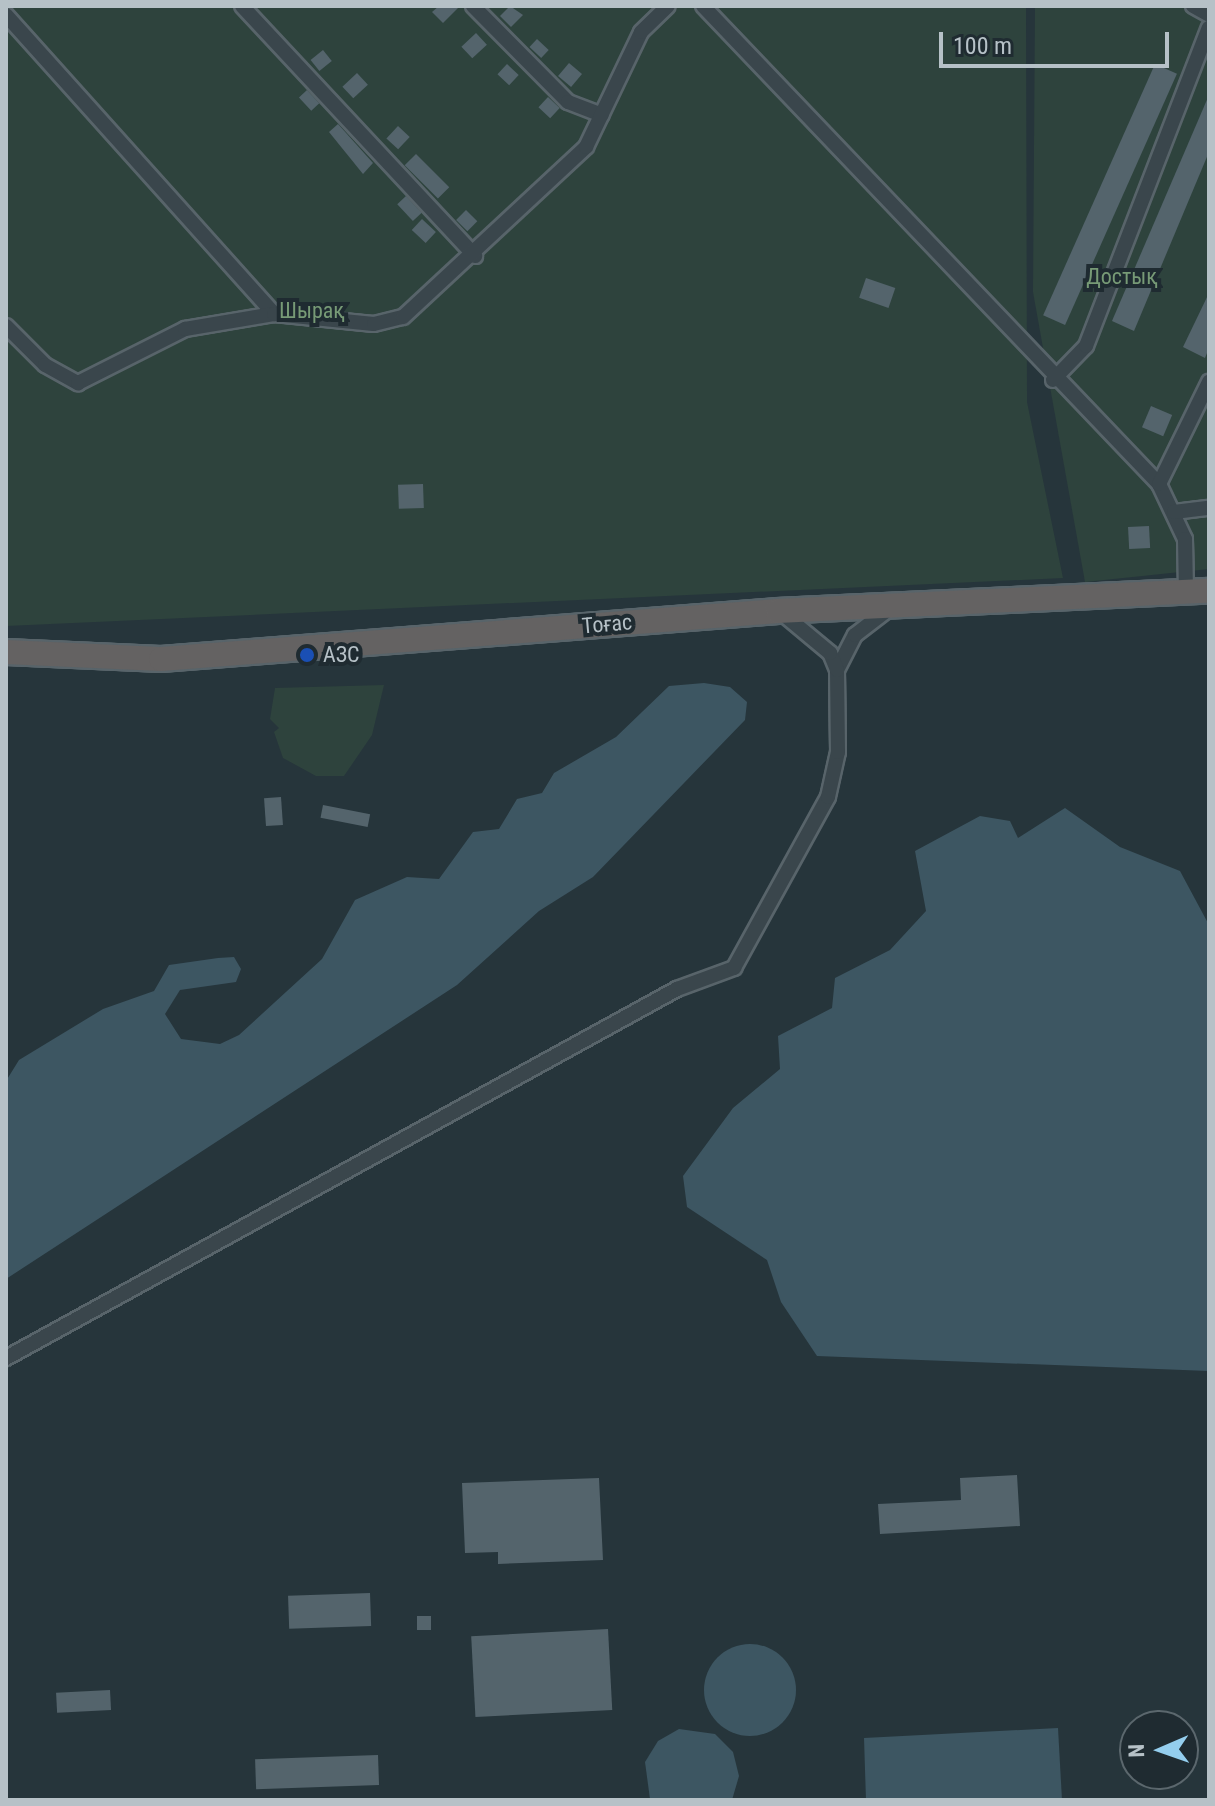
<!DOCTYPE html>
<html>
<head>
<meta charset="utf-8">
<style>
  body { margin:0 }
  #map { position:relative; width:1215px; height:1806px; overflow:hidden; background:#26353b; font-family:"Roboto Condensed",sans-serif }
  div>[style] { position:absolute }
  .green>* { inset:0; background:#2e433d }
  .water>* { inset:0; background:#3d5662 }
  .round { border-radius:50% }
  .building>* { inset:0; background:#54646c; transform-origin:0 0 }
  .roads { filter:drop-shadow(2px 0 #58646a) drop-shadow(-2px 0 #58646a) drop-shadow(0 2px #58646a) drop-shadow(0 -2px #58646a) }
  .minor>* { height:14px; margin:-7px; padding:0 7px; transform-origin:7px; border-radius:7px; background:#3a464c }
  .trunk>* { height:24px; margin:-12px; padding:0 12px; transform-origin:12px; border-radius:12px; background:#646262 }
  .dots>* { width:22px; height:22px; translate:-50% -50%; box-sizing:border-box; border:4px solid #1f2b31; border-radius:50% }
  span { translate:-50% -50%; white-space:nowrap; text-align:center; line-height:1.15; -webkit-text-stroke:8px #1f2b31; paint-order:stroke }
  .park-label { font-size:22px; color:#779a76 }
  .street-label { font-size:22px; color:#b6c1c7 }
  .poi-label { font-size:22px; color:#b6c1c7 }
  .left { translate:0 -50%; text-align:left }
  .frame { position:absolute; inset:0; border:8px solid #b6c1c7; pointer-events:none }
  .north { position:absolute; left:1119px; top:1710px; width:80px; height:80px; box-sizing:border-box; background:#1f2b31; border:2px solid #5b676d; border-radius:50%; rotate:268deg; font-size:22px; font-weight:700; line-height:32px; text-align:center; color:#b6c1c7 }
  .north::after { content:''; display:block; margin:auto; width:28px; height:36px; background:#94ceee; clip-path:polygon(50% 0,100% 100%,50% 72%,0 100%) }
  .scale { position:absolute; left:939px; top:32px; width:230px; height:36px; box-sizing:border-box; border:4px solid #b6c1c7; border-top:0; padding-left:10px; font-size:24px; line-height:28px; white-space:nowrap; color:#b6c1c7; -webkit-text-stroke:6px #1f2b31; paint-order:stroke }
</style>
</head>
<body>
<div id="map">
  <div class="green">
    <div style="clip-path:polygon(6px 6px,1026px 6px,1027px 402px,1063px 578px,6px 626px)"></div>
    <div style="clip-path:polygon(1035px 6px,1209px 6px,1209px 569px,1085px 582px,1033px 292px)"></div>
    <div style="clip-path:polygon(384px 685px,372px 735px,344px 776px,316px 776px,283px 758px,274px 732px,279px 728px,270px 719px,275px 688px)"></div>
  </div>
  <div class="water">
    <div style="clip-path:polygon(704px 683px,730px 687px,747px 702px,745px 720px,593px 877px,539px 911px,457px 985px,6px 1279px,6px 1081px,19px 1060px,103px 1009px,154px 991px,169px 965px,218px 958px,234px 957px,241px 969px,236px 982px,180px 990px,165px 1014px,181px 1039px,220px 1044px,239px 1035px,322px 959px,355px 900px,407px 877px,439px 879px,473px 832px,499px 829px,517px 799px,542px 793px,554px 773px,616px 737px,669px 686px)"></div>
    <div style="clip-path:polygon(1065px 808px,1120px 847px,1180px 871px,1209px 925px,1209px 1371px,817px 1356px,781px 1302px,767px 1260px,687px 1207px,683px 1176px,733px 1108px,780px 1069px,778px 1036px,832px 1008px,835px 978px,890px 950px,926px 911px,915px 851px,980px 816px,1010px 821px,1018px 838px)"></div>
    <div class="round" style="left:704px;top:1644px;width:92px;height:92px"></div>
    <div style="clip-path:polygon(1058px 1728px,1062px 1800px,866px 1800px,864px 1738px)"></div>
    <div style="clip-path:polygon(679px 1729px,715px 1734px,733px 1752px,739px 1776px,732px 1800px,650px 1799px,645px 1762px,658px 1741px)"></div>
  </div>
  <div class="building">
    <div style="clip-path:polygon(439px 6px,460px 6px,443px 23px,432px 12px)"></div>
    <div style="clip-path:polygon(510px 6px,523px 15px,511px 27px,500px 16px)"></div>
    <div style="left:476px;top:33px;width:16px;height:20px;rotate:47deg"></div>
    <div style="left:537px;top:39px;width:16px;height:11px;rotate:43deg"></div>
    <div style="left:323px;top:50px;width:14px;height:16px;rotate:51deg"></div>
    <div style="left:569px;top:63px;width:17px;height:17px;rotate:40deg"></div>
    <div style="left:507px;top:64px;width:16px;height:14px;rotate:43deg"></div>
    <div style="left:1155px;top:64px;width:24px;height:275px;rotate:24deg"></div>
    <div style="left:357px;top:73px;width:16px;height:20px;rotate:47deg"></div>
    <div style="left:307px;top:90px;width:18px;height:11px;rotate:47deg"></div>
    <div style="clip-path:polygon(1209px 95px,1209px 152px,1134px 331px,1112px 321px)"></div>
    <div style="left:548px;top:97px;width:16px;height:14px;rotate:43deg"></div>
    <div style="clip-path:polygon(338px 124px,373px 163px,363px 174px,329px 132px)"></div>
    <div style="left:398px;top:126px;width:16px;height:17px;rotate:43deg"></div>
    <div style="left:416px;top:154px;width:47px;height:16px;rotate:45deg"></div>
    <div style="left:406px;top:196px;width:23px;height:12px;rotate:47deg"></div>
    <div style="left:466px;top:210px;width:16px;height:14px;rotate:45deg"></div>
    <div style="left:422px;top:219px;width:19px;height:15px;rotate:43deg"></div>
    <div style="left:866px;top:278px;width:31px;height:21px;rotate:19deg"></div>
    <div style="clip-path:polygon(1209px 293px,1209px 348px,1205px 358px,1183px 347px)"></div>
    <div style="left:1151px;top:406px;width:23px;height:23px;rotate:23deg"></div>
    <div style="left:423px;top:484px;width:24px;height:25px;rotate:88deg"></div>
    <div style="left:1149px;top:526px;width:22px;height:21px;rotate:87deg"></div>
    <div style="left:281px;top:797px;width:28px;height:17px;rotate:86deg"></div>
    <div style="left:323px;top:805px;width:48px;height:13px;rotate:11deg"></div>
    <div style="clip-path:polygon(1017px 1475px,1020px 1526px,880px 1534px,878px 1504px,961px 1500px,960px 1478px)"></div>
    <div style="clip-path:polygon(599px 1478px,603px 1560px,498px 1564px,498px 1552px,465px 1553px,462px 1483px)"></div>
    <div style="left:370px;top:1593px;width:33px;height:82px;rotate:88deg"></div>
    <div style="left:417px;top:1616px;width:14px;height:14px"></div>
    <div style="left:608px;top:1629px;width:81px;height:137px;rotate:87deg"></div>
    <div style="left:110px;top:1690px;width:20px;height:54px;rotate:87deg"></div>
    <div style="left:378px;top:1755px;width:30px;height:123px;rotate:88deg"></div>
  </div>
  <div class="roads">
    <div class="minor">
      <div style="left:242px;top:6px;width:342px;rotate:47deg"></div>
      <div style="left:473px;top:6px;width:135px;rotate:45.3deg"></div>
      <div style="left:568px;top:102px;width:36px;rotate:21deg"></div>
      <div style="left:703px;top:6px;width:661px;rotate:46.35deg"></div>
      <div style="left:1159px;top:484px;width:61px;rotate:64.7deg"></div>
      <div style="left:1185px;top:539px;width:53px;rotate:88.9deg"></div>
      <div style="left:1193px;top:6px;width:18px;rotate:29deg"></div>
      <div style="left:6px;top:15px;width:402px;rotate:48.1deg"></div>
      <div style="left:6px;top:326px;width:55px;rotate:45deg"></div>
      <div style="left:45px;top:365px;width:38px;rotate:29deg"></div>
      <div style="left:78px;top:383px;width:120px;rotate:-26.8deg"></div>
      <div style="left:185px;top:329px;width:90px;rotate:-9.6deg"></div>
      <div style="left:274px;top:314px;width:100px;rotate:5.7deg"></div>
      <div style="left:374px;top:324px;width:30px;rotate:-14deg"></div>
      <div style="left:403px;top:317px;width:250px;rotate:-42.9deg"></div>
      <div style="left:586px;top:147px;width:127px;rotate:-64.4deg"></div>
      <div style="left:641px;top:32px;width:37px;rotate:-44deg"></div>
      <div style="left:1053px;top:380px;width:47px;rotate:-45.9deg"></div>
      <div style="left:1086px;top:346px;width:341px;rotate:-68.9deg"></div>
      <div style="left:1159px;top:484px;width:114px;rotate:-63.9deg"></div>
      <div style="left:1174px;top:512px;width:35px;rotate:-7deg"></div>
      <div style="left:837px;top:670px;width:39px;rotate:-63deg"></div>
      <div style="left:855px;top:635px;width:44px;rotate:-37.6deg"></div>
      <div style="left:6px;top:1358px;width:766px;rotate:-28.81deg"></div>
      <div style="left:677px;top:989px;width:61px;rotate:-20.2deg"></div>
      <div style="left:734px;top:968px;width:195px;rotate:-61.2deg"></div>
      <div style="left:828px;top:797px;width:46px;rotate:-77.5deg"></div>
      <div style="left:838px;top:752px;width:82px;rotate:-90.7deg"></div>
      <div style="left:837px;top:670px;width:18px;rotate:-112deg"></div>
      <div style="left:830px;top:653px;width:62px;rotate:-140.2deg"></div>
    </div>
    <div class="trunk">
      <div style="left:6px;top:652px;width:155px;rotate:2.6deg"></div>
      <div style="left:161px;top:659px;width:619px;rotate:-4.45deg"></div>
      <div style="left:778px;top:611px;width:431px;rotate:-2.7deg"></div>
    </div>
  </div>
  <div class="dots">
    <div style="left:307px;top:655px;background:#1a4fb4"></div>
  </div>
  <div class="park-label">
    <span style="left:1122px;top:277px">Достық</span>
    <span style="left:312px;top:311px">Шырақ</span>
  </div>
  <div class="street-label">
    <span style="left:607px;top:624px;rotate:-5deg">Тоғас</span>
  </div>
  <div class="poi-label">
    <span class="left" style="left:323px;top:655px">АЗС</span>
  </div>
  <div class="frame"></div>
  <div class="north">N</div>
  <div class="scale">100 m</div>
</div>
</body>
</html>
